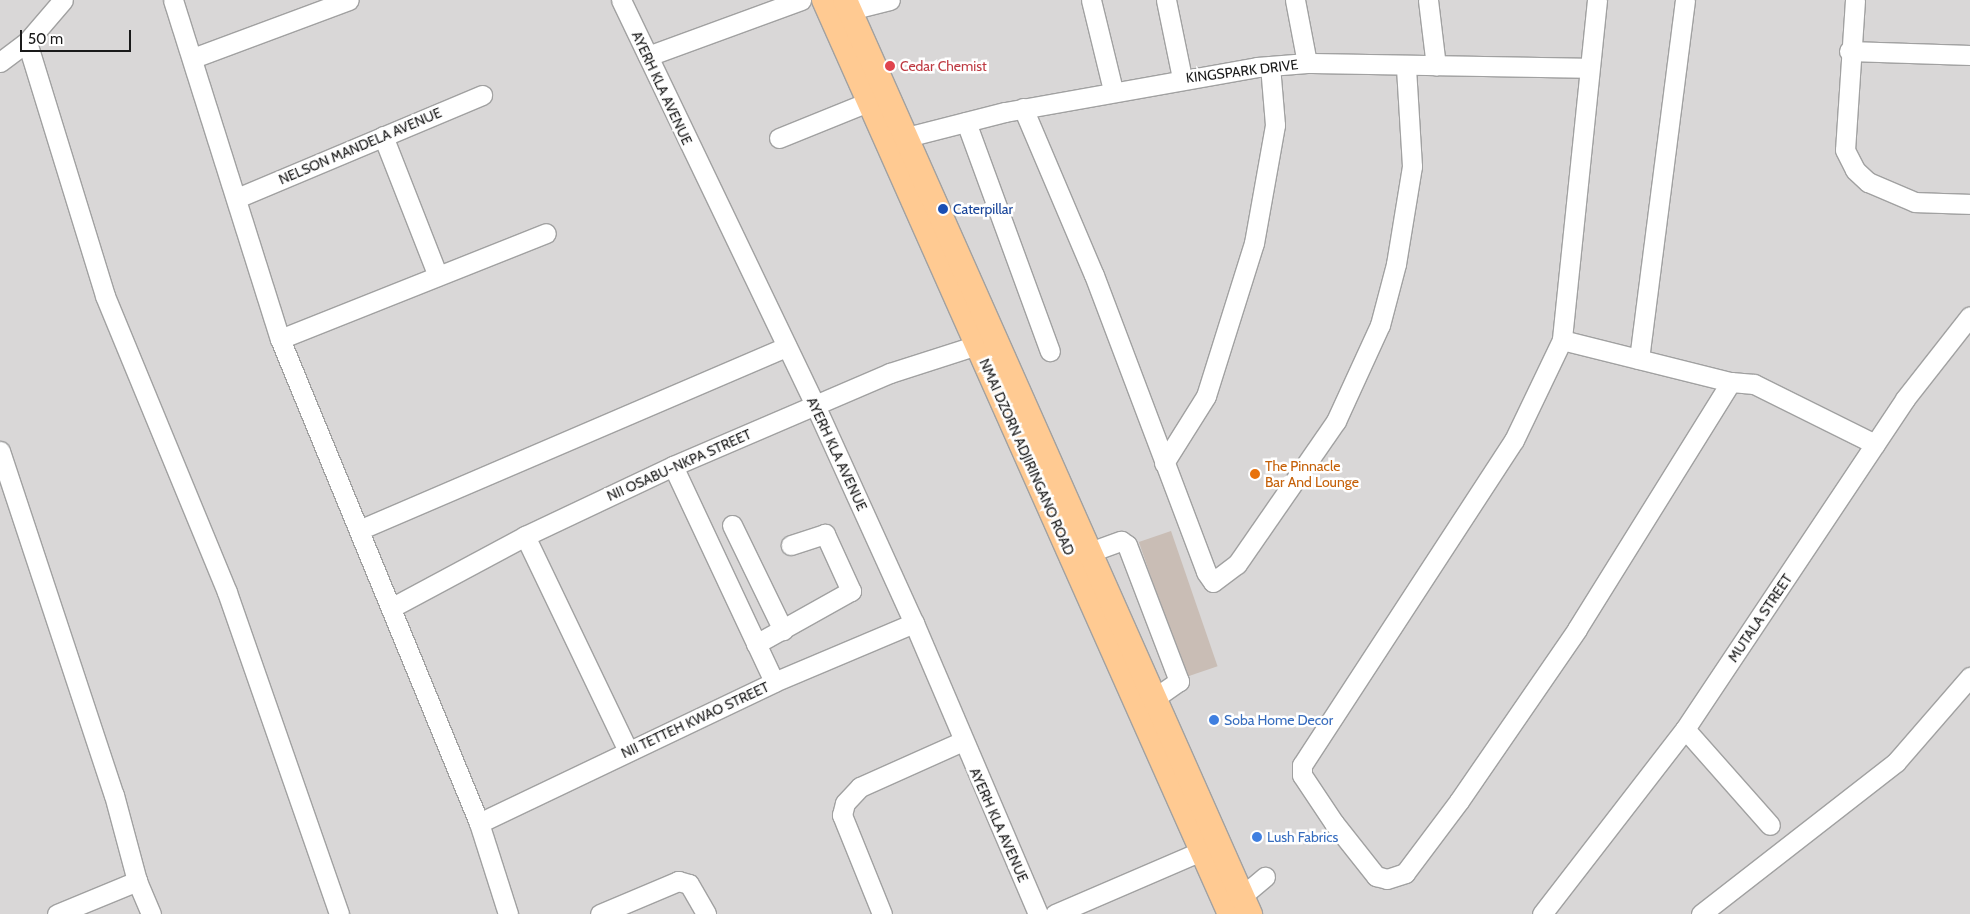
<!DOCTYPE html>
<html>
<head>
<meta charset="utf-8">
<style>
  body { margin:0 }
  #map { position:relative; width:1970px; height:914px; overflow:hidden; background:#ede8df; font-family:Cabin,sans-serif }
  div>[style] { position:absolute }
  .residential>* { inset:0; background:#d9d7d7; transform-origin:0 0 }
  .building>* { inset:0; background:#c9bdb5; transform-origin:0 0 }
  .roads { filter:drop-shadow(1px 0 #a1a1a1) drop-shadow(-1px 0 #a1a1a1) drop-shadow(0 1px #a1a1a1) drop-shadow(0 -1px #a1a1a1) }
  .minor>* { height:19px; margin:-9.5px; padding:0 9.5px; transform-origin:9.5px; border-radius:9.5px; background:#fff }
  .major>* { height:24px; margin:-12px; padding:0 12px; transform-origin:12px; border-radius:12px; background:#ffca92 }
  .dots>* { width:14px; height:14px; translate:-50% -50%; box-sizing:border-box; border:2px solid #fff; border-radius:50% }
  span { translate:-50% -50%; white-space:nowrap; text-align:center; line-height:1.15; -webkit-text-stroke:5px #fff; paint-order:stroke }
  .health-label { font-size:14px; color:#be3a42 }
  .left { translate:0 -50%; text-align:left }
  .street-label { font-size:14px; color:#1a1a1a }
  .transit-label { font-size:14px; color:#164399 }
  .food-label { font-size:14px; color:#c56008 }
  .shop-label { font-size:14px; color:#366cbe }
  .scale { position:absolute; left:20px; top:30px; width:111px; height:22px; box-sizing:border-box; border:2px solid #1a1a1a; border-top:0; padding-left:6px; font-size:15px; line-height:18px; white-space:nowrap; color:#1a1a1a; -webkit-text-stroke:4px #fff; paint-order:stroke }
</style>
</head>
<body>
<div id="map">
  <div class="residential">
    <div style="left:0;top:0;width:1970px;height:914px"></div>
  </div>
  <div class="building">
    <div style="left:1171px;top:531px;width:143px;height:34px;rotate:71deg"></div>
  </div>
  <div class="roads">
    <div class="minor">
      <div style="left:173px;top:0;width:355px;rotate:72.5deg"></div>
      <div style="left:280px;top:339px;width:523px;rotate:67.65deg"></div>
      <div style="left:479px;top:823px;width:96px;rotate:72.3deg"></div>
      <div style="left:621px;top:0;width:449px;rotate:64.4deg"></div>
      <div style="left:815px;top:405px;width:239px;rotate:65.6deg"></div>
      <div style="left:914px;top:623px;width:316px;rotate:66.9deg"></div>
      <div style="left:1091px;top:0;width:93px;rotate:76.3deg"></div>
      <div style="left:1166px;top:0;width:80px;rotate:78.4deg"></div>
      <div style="left:1295px;top:0;width:64px;rotate:79.2deg"></div>
      <div style="left:1428px;top:0;width:66px;rotate:83.1deg"></div>
      <div style="left:1597px;top:0;width:342px;rotate:95.9deg"></div>
      <div style="left:1562px;top:340px;width:111px;rotate:115.6deg"></div>
      <div style="left:1514px;top:440px;width:388px;rotate:123.1deg"></div>
      <div style="left:1302px;top:765px;width:10px;rotate:90deg"></div>
      <div style="left:1302px;top:775px;width:58px;rotate:56.3deg"></div>
      <div style="left:1334px;top:823px;width:68px;rotate:51.6deg"></div>
      <div style="left:1376px;top:876px;width:11px;rotate:15deg"></div>
      <div style="left:1387px;top:879px;width:19px;rotate:-18deg"></div>
      <div style="left:1405px;top:873px;width:90px;rotate:-53.1deg"></div>
      <div style="left:1459px;top:801px;width:209px;rotate:-55.5deg"></div>
      <div style="left:1577px;top:629px;width:291px;rotate:-58.1deg"></div>
      <div style="left:1855px;top:0;width:150px;rotate:93.8deg"></div>
      <div style="left:1845px;top:150px;width:22px;rotate:63deg"></div>
      <div style="left:1855px;top:170px;width:18px;rotate:43deg"></div>
      <div style="left:1868px;top:182px;width:51px;rotate:23.1deg"></div>
      <div style="left:1915px;top:202px;width:55px;rotate:2.1deg"></div>
      <div style="left:850px;top:10px;width:41px;rotate:-14deg"></div>
      <div style="left:27px;top:42px;width:266px;rotate:72.9deg"></div>
      <div style="left:105px;top:296px;width:320px;rotate:67.6deg"></div>
      <div style="left:227px;top:592px;width:341px;rotate:70.8deg"></div>
      <div style="left:1849px;top:51px;width:121px;rotate:1.9deg"></div>
      <div style="left:648px;top:56px;width:163px;rotate:-20.1deg"></div>
      <div style="left:193px;top:58px;width:166px;rotate:-20.4deg"></div>
      <div style="left:0;top:62px;width:34px;rotate:-37deg"></div>
      <div style="left:27px;top:42px;width:55px;rotate:-49.4deg"></div>
      <div style="left:1023px;top:108px;width:181px;rotate:67deg"></div>
      <div style="left:1094px;top:275px;width:317px;rotate:69.3deg"></div>
      <div style="left:1206px;top:572px;width:12px;rotate:55deg"></div>
      <div style="left:1213px;top:582px;width:30px;rotate:-37deg"></div>
      <div style="left:1237px;top:564px;width:174px;rotate:-55.3deg"></div>
      <div style="left:1336px;top:421px;width:106px;rotate:-65.4deg"></div>
      <div style="left:1380px;top:325px;width:63px;rotate:-75.3deg"></div>
      <div style="left:1396px;top:264px;width:99px;rotate:-80.7deg"></div>
      <div style="left:1412px;top:166px;width:99px;rotate:-93.5deg"></div>
      <div style="left:966px;top:122px;width:244px;rotate:69.9deg"></div>
      <div style="left:383px;top:136px;width:150px;rotate:68.6deg"></div>
      <div style="left:779px;top:138px;width:96px;rotate:-22deg"></div>
      <div style="left:903px;top:138px;width:105px;rotate:-14.3deg"></div>
      <div style="left:1005px;top:112px;width:256px;rotate:-10.1deg"></div>
      <div style="left:1257px;top:67px;width:50px;rotate:-4.6deg"></div>
      <div style="left:1307px;top:63px;width:281px;rotate:1deg"></div>
      <div style="left:237px;top:198px;width:266px;rotate:-22.8deg"></div>
      <div style="left:280px;top:339px;width:286px;rotate:-21.7deg"></div>
      <div style="left:1562px;top:340px;width:174px;rotate:14deg"></div>
      <div style="left:1731px;top:382px;width:23px;rotate:5deg"></div>
      <div style="left:1754px;top:384px;width:135px;rotate:26.4deg"></div>
      <div style="left:1639px;top:359px;width:362px;rotate:-82.7deg"></div>
      <div style="left:0;top:451px;width:362px;rotate:71.7deg"></div>
      <div style="left:114px;top:795px;width:89px;rotate:75deg"></div>
      <div style="left:1164px;top:463px;width:79px;rotate:-57.9deg"></div>
      <div style="left:1206px;top:396px;width:160px;rotate:-72.6deg"></div>
      <div style="left:1254px;top:243px;width:120px;rotate:-79.9deg"></div>
      <div style="left:1275px;top:125px;width:59px;rotate:-94.8deg"></div>
      <div style="left:673px;top:466px;width:238px;rotate:64.9deg"></div>
      <div style="left:732px;top:525px;width:117px;rotate:64.1deg"></div>
      <div style="left:359px;top:530px;width:465px;rotate:-23.2deg"></div>
      <div style="left:525px;top:536px;width:238px;rotate:64.4deg"></div>
      <div style="left:1090px;top:552px;width:33px;rotate:-20deg"></div>
      <div style="left:1121px;top:541px;width:7px;rotate:34deg"></div>
      <div style="left:1127px;top:545px;width:146px;rotate:69.1deg"></div>
      <div style="left:1179px;top:681px;width:29px;rotate:145deg"></div>
      <div style="left:391px;top:608px;width:152px;rotate:-28.2deg"></div>
      <div style="left:525px;top:536px;width:164px;rotate:-25.3deg"></div>
      <div style="left:673px;top:466px;width:236px;rotate:-23.2deg"></div>
      <div style="left:890px;top:373px;width:91px;rotate:-17.8deg"></div>
      <div style="left:756px;top:644px;width:109px;rotate:-29.2deg"></div>
      <div style="left:851px;top:591px;width:63px;rotate:-114.5deg"></div>
      <div style="left:825px;top:534px;width:36px;rotate:162deg"></div>
      <div style="left:1685px;top:729px;width:128px;rotate:48.5deg"></div>
      <div style="left:479px;top:823px;width:327px;rotate:-25.5deg"></div>
      <div style="left:774px;top:682px;width:152px;rotate:-22.9deg"></div>
      <div style="left:1242px;top:896px;width:30px;rotate:-40deg"></div>
      <div style="left:57px;top:914px;width:87px;rotate:-22.4deg"></div>
      <div style="left:137px;top:881px;width:36px;rotate:67deg"></div>
      <div style="left:600px;top:914px;width:85px;rotate:-22.9deg"></div>
      <div style="left:678px;top:881px;width:11px;rotate:15deg"></div>
      <div style="left:689px;top:884px;width:34px;rotate:60deg"></div>
      <div style="left:882px;top:914px;width:107px;rotate:-112deg"></div>
      <div style="left:842px;top:815px;width:12px;rotate:-76deg"></div>
      <div style="left:845px;top:803px;width:22px;rotate:-47deg"></div>
      <div style="left:860px;top:787px;width:113px;rotate:-24.1deg"></div>
      <div style="left:1055px;top:914px;width:159px;rotate:-23.3deg"></div>
      <div style="left:1542px;top:914px;width:234px;rotate:-52.3deg"></div>
      <div style="left:1685px;top:729px;width:397px;rotate:-56.3deg"></div>
      <div style="left:1905px;top:399px;width:105px;rotate:-51.9deg"></div>
      <div style="left:1701px;top:914px;width:247px;rotate:-37.9deg"></div>
      <div style="left:1896px;top:762px;width:113px;rotate:-49deg"></div>
    </div>
    <div class="major">
      <div style="left:824px;top:0;width:1000px;rotate:66.05deg"></div>
      <div style="left:845px;top:0;width:1000px;rotate:66.1deg"></div>
    </div>
  </div>
  <div class="dots">
    <div style="left:890px;top:66px;background:#e0444e"></div>
    <div style="left:943px;top:209px;background:#1a4fb4"></div>
    <div style="left:1255px;top:474px;background:#e8710a"></div>
    <div style="left:1214px;top:720px;background:#3f7fe0"></div>
    <div style="left:1257px;top:837px;background:#3f7fe0"></div>
  </div>
  <div class="health-label">
    <span class="left" style="left:900px;top:66px">Cedar Chemist</span>
  </div>
  <div class="street-label">
    <span style="left:1242px;top:71px;rotate:-7deg">KINGSPARK DRIVE</span>
    <span style="left:662px;top:88px;rotate:65deg">AYERH KLA AVENUE</span>
    <span style="left:360px;top:146px;rotate:-23deg">NELSON MANDELA AVENUE</span>
    <span style="left:837px;top:454px;rotate:65deg">AYERH KLA AVENUE</span>
    <span style="left:1027px;top:457px;rotate:66deg">NMAI DZORN ADJIRINGANO ROAD</span>
    <span style="left:679px;top:465px;rotate:-24deg">NII OSABU-NKPA STREET</span>
    <span style="left:1760px;top:618px;rotate:-56deg">MUTALA STREET</span>
    <span style="left:695px;top:720px;rotate:-25deg">NII TETTEH KWAO STREET</span>
    <span style="left:999px;top:825px;rotate:66deg">AYERH KLA AVENUE</span>
  </div>
  <div class="transit-label">
    <span class="left" style="left:953px;top:209px">Caterpillar</span>
  </div>
  <div class="food-label">
    <span class="left" style="left:1265px;top:474px">The Pinnacle<br>Bar And Lounge</span>
  </div>
  <div class="shop-label">
    <span class="left" style="left:1224px;top:720px">Soba Home Decor</span>
    <span class="left" style="left:1267px;top:837px">Lush Fabrics</span>
  </div>
  <div class="scale">50 m</div>
</div>
</body>
</html>
